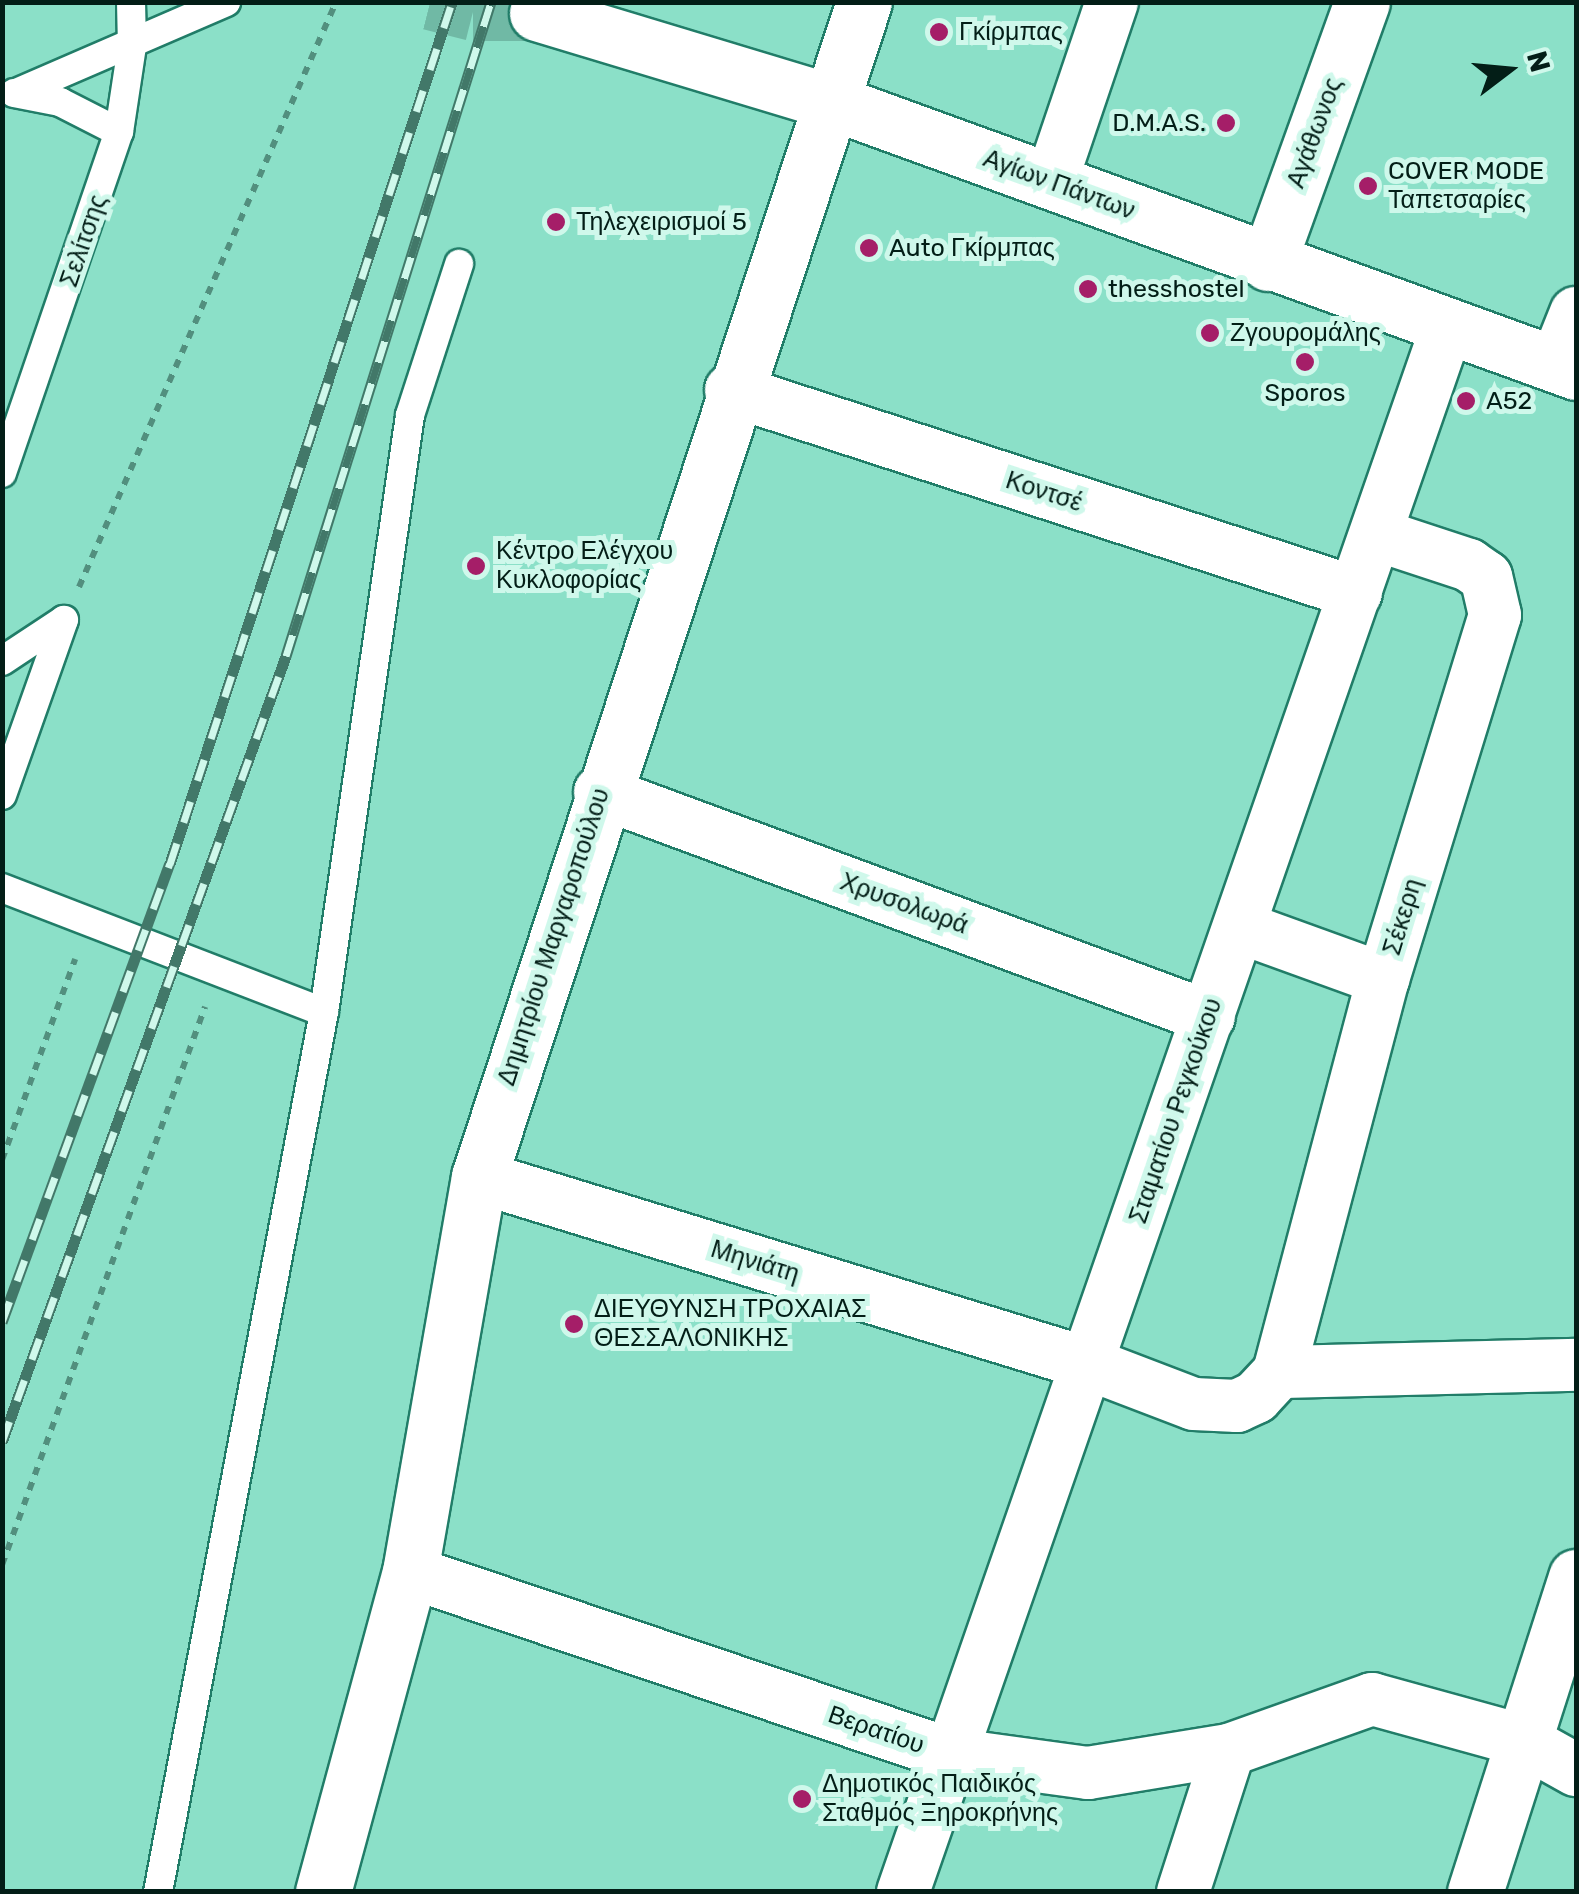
<!DOCTYPE html>
<html>
<head>
<meta charset="utf-8">
<style>
  body { margin:0 }
  #map { position:relative; width:1579px; height:1894px; overflow:hidden; background:#8be0c8; font-family:Rubik,sans-serif }
  div>[style] { position:absolute }
  .secondary-tunnel>* { height:55px; margin-top:-27.5px; transform-origin:0; background:repeating-linear-gradient(90deg,#70b9a5 0 55px,transparent 0 83px) }
  .path>* { height:6px; margin-top:-3px; transform-origin:0; background:repeating-linear-gradient(90deg,#528f7e 0 8px,transparent 0 16px) }
  .roads { filter:drop-shadow(2px 0 #217d68) drop-shadow(-2px 0 #217d68) drop-shadow(0 2px #217d68) drop-shadow(0 -2px #217d68) }
  .lane>* { height:28px; margin:-14px; padding:0 14px; transform-origin:14px; border-radius:14px; background:#fff }
  .street>* { height:52px; margin:-26px; padding:0 26px; transform-origin:26px; border-radius:26px; background:#fff }
  .secondary>* { height:55px; margin:-27.5px; padding:0 27.5px; transform-origin:27.5px; border-radius:27.5px; background:#fff }
  .rail>* { height:11px; margin-top:-5.5px; transform-origin:0; background:repeating-linear-gradient(90deg,#cff8eb 0 22px,#427869 0 44px); box-sizing:border-box; border-block:2px solid #427869 }
  .dots>* { width:28px; height:28px; translate:-50% -50%; box-sizing:border-box; border:5px solid #cff8eb; border-radius:50% }
  span { translate:-50% -50%; white-space:nowrap; text-align:center; line-height:1.15; -webkit-text-stroke:10px #cff8eb; paint-order:stroke }
  .poi-label { font-size:25px; color:#031e17 }
  .left { translate:0 -50%; text-align:left }
  .right { translate:-100% -50%; text-align:right }
  .street-label { font-size:25px; color:#031e17 }
  .frame { position:absolute; inset:0; border:5px solid #031e17; pointer-events:none }
  .north { position:absolute; left:1459px; top:20px; width:100px; height:100px; -webkit-text-stroke:8px #cff8eb; paint-order:stroke; rotate:74deg; font-size:28px; font-weight:700; line-height:40px; text-align:center; color:#031e17 }
  .north::after { content:''; display:block; margin:auto; width:35px; height:45px; background:#031e17; clip-path:polygon(50% 0,100% 100%,50% 72%,0 100%) }
</style>
</head>
<body>
<div id="map">
  <div class="secondary-tunnel">
    <div style="left:430px;top:2px;width:44px;rotate:14.3deg"></div>
    <div style="left:473px;top:13px;width:64px"></div>
  </div>
  <div class="path">
    <div style="left:79px;top:587px;width:639px;rotate:-66.28deg"></div>
    <div style="left:2px;top:1160px;width:214px;rotate:-70deg"></div>
    <div style="left:2px;top:1565px;width:594px;rotate:-70.01deg"></div>
  </div>
  <div class="roads">
    <div class="lane">
      <div style="left:14px;top:93px;width:47px;rotate:11.1deg"></div>
      <div style="left:60px;top:102px;width:66px;rotate:27deg"></div>
      <div style="left:16px;top:93px;width:229px;rotate:-23.4deg"></div>
      <div style="left:2px;top:473px;width:361px;rotate:-71.1deg"></div>
      <div style="left:119px;top:132px;width:87px;rotate:-81.4deg"></div>
      <div style="left:132px;top:46px;width:44px;rotate:-91.3deg"></div>
      <div style="left:2px;top:661px;width:74px;rotate:-33.5deg"></div>
      <div style="left:2px;top:795px;width:186px;rotate:-70.5deg"></div>
      <div style="left:2px;top:888px;width:345px;rotate:21.1deg"></div>
      <div style="left:324px;top:1012px;width:896px;rotate:100.68deg"></div>
      <div style="left:324px;top:1012px;width:603px;rotate:-81.8deg"></div>
      <div style="left:410px;top:415px;width:159px;rotate:-72deg"></div>
    </div>
    <div class="street">
      <div style="left:1051px;top:182px;width:190px;rotate:-71.3deg"></div>
      <div style="left:1556px;top:363px;width:54px;rotate:-68.2deg"></div>
      <div style="left:731px;top:390px;width:657px;rotate:17.99deg"></div>
      <div style="left:600px;top:792px;width:649px;rotate:20.28deg"></div>
      <div style="left:1242px;top:928px;width:150px;rotate:19.9deg"></div>
      <div style="left:479px;top:1177px;width:638px;rotate:17.04deg"></div>
      <div style="left:1089px;top:1364px;width:112px;rotate:20.9deg"></div>
      <div style="left:1194px;top:1404px;width:43px;rotate:2.7deg"></div>
      <div style="left:1237px;top:1406px;width:21px;rotate:-25deg"></div>
      <div style="left:1256px;top:1397px;width:34px;rotate:-47deg"></div>
      <div style="left:1279px;top:1372px;width:407px;rotate:-75.2deg"></div>
      <div style="left:1383px;top:979px;width:381px;rotate:-72.9deg"></div>
      <div style="left:1495px;top:615px;width:39px;rotate:-103deg"></div>
      <div style="left:1486px;top:577px;width:21px;rotate:-145deg"></div>
      <div style="left:1469px;top:565px;width:96px;rotate:-161.8deg"></div>
      <div style="left:1279px;top:1372px;width:297px;rotate:-1.4deg"></div>
      <div style="left:410px;top:1572px;width:569px;rotate:18.66deg"></div>
      <div style="left:949px;top:1754px;width:140px;rotate:7.8deg"></div>
      <div style="left:1088px;top:1773px;width:143px;rotate:-9.3deg"></div>
      <div style="left:1229px;top:1750px;width:152px;rotate:-19.6deg"></div>
      <div style="left:1372px;top:1699px;width:158px;rotate:15.4deg"></div>
      <div style="left:1524px;top:1741px;width:60px;rotate:29.1deg"></div>
      <div style="left:903px;top:1892px;width:1654px;rotate:-70.83deg"></div>
      <div style="left:1183px;top:1892px;width:149px;rotate:-72.1deg"></div>
    </div>
    <div class="secondary">
      <div style="left:537px;top:13px;width:308px;rotate:16.8deg"></div>
      <div style="left:832px;top:102px;width:791px;rotate:19.95deg"></div>
      <div style="left:1268px;top:263px;width:277px;rotate:-70.2deg"></div>
      <div style="left:323px;top:1892px;width:332px;rotate:-74.8deg"></div>
      <div style="left:410px;top:1572px;width:401px;rotate:-80.1deg"></div>
      <div style="left:479px;top:1177px;width:1236px;rotate:-71.86deg"></div>
      <div style="left:1475px;top:1892px;width:331px;rotate:-72.2deg"></div>
    </div>
  </div>
  <div class="rail">
    <div style="left:2px;top:1322px;width:488px;rotate:-69.9deg"></div>
    <div style="left:170px;top:864px;width:907px;rotate:-71.88deg"></div>
    <div style="left:2px;top:1442px;width:836px;rotate:-70.13deg"></div>
    <div style="left:286px;top:656px;width:685px;rotate:-72.6deg"></div>
  </div>
  <div class="dots">
    <div style="left:939px;top:32px;background:#a51e68"></div>
    <div style="left:1226px;top:123px;background:#a51e68"></div>
    <div style="left:1368px;top:186px;background:#a51e68"></div>
    <div style="left:556px;top:222px;background:#a51e68"></div>
    <div style="left:869px;top:248px;background:#a51e68"></div>
    <div style="left:1088px;top:289px;background:#a51e68"></div>
    <div style="left:1210px;top:333px;background:#a51e68"></div>
    <div style="left:1305px;top:362px;background:#a51e68"></div>
    <div style="left:1466px;top:401px;background:#a51e68"></div>
    <div style="left:476px;top:566px;background:#a51e68"></div>
    <div style="left:574px;top:1324px;background:#a51e68"></div>
    <div style="left:802px;top:1799px;background:#a51e68"></div>
  </div>
  <div class="poi-label">
    <span class="left" style="left:959px;top:32px">Γκίρμπας</span>
    <span class="right" style="left:1206px;top:123px">D.M.A.S.</span>
    <span class="left" style="left:1388px;top:186px">COVER MODE<br>Ταπετσαρίες</span>
    <span class="left" style="left:576px;top:222px">Τηλεχειρισμοί 5</span>
    <span class="left" style="left:889px;top:248px">Auto Γκίρμπας</span>
    <span class="left" style="left:1108px;top:289px">thesshostel</span>
    <span class="left" style="left:1230px;top:333px">Ζγουρομάλης</span>
    <span style="left:1305px;top:393px">Sporos</span>
    <span class="left" style="left:1486px;top:401px">A52</span>
    <span class="left" style="left:496px;top:566px">Κέντρο Ελέγχου<br>Κυκλοφορίας</span>
    <span class="left" style="left:594px;top:1324px">ΔΙΕΥΘΥΝΣΗ ΤΡΟΧΑΙΑΣ<br>ΘΕΣΣΑΛΟΝΙΚΗΣ</span>
    <span class="left" style="left:822px;top:1799px">Δημοτικός Παιδικός<br>Σταθμός Ξηροκρήνης</span>
  </div>
  <div class="street-label">
    <span style="left:1315px;top:133px;rotate:-70deg">Αγάθωνος</span>
    <span style="left:1059px;top:185px;rotate:20deg">Αγίων Πάντων</span>
    <span style="left:84px;top:241px;rotate:-71deg">Σελίτσης</span>
    <span style="left:1044px;top:492px;rotate:18deg">Κοντσέ</span>
    <span style="left:904px;top:904px;rotate:20deg">Χρυσολωρά</span>
    <span style="left:1403px;top:917px;rotate:-73deg">Σέκερη</span>
    <span style="left:554px;top:937px;rotate:-72deg">Δημητρίου Μαργαροπούλου</span>
    <span style="left:1176px;top:1111px;rotate:-71deg">Σταματίου Ρεγκούκου</span>
    <span style="left:755px;top:1262px;rotate:17deg">Μηνιάτη</span>
    <span style="left:876px;top:1730px;rotate:19deg">Βερατίου</span>
  </div>
  <div class="frame"></div>
  <div class="north">N</div>
</div>
</body>
</html>
